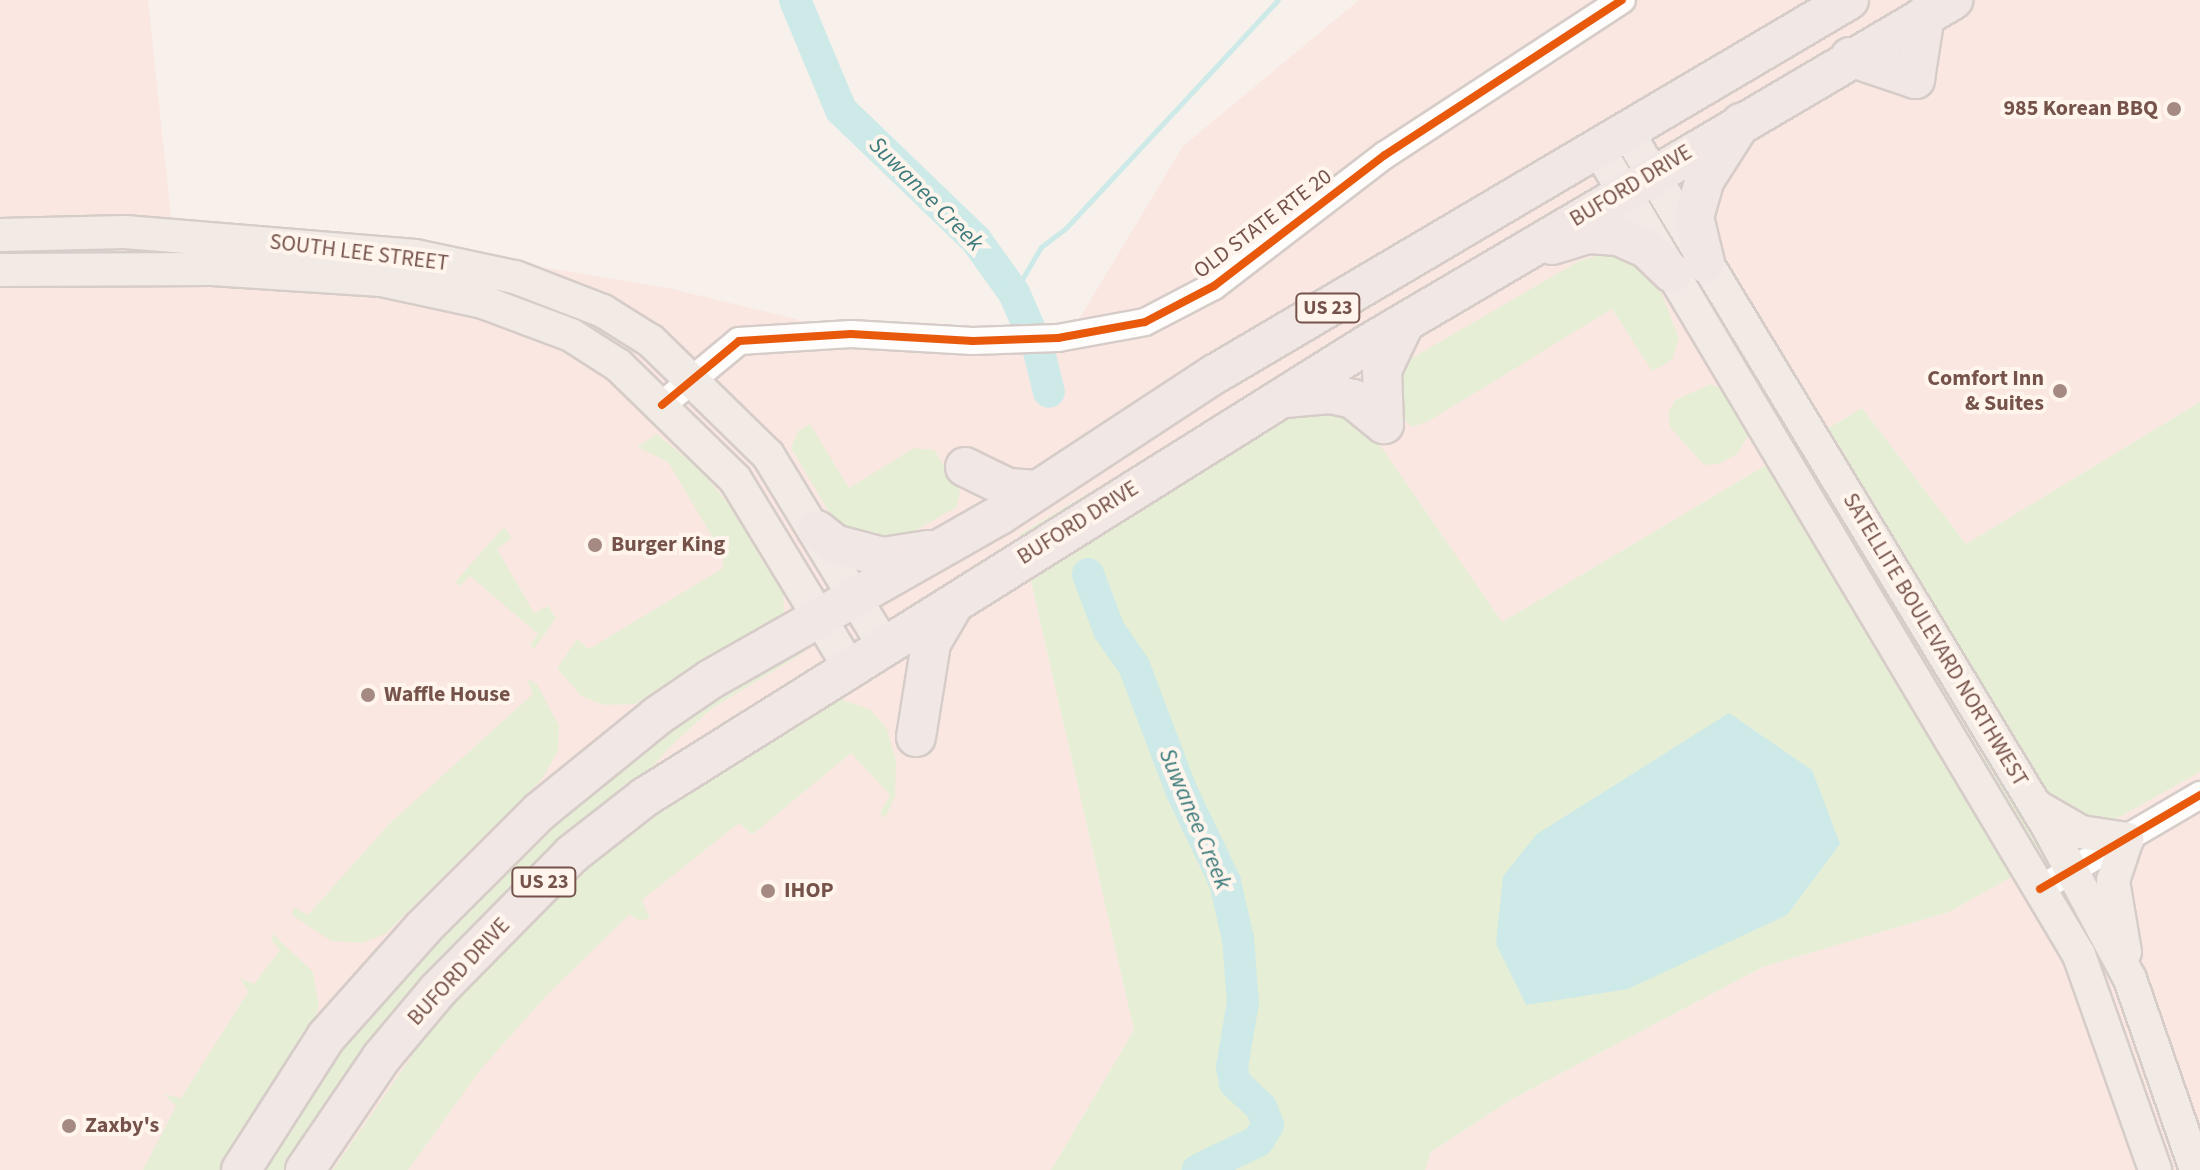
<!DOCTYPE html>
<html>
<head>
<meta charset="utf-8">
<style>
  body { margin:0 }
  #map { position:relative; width:2200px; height:1170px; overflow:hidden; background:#f8f1eb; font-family:"Source Sans 3",sans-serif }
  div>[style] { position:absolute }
  .commercial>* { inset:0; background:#fbe7e2 }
  .green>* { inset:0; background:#e7eed6 }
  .water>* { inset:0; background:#cdeae8 }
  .stream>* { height:5px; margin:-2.5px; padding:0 2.5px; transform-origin:2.5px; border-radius:2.5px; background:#cdeae8 }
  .river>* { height:32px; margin:-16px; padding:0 16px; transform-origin:16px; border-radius:16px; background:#cdeae8 }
  .roads { filter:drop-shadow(2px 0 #d6ccc8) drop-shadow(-2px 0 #d6ccc8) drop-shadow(0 2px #d6ccc8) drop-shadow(0 -2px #d6ccc8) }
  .minor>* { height:26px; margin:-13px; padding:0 13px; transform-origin:13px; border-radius:13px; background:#fefdfc }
  .major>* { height:32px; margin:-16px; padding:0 16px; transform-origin:16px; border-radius:16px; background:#f2ebe5 }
  .highway>* { height:38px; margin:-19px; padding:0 19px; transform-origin:19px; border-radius:19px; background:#f1e7e5 }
  .cycleway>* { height:8px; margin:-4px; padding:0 4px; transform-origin:4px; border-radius:4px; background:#e8590c }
  .dots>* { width:22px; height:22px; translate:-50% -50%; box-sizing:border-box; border:4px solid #fff5ed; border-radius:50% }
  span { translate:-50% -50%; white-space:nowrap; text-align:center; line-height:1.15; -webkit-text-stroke:8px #fff5ed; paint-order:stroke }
  .shield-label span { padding:2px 6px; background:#fff5ed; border:2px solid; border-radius:6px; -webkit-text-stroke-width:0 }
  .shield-label { font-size:20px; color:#76534a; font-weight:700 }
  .poi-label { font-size:22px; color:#76534a; font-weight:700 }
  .right { translate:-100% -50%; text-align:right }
  .left { translate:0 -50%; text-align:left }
  .street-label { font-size:22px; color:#76534a }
  .water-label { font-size:24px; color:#3d7b7c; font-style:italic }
</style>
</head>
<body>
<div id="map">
  <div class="commercial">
    <div style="clip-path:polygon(0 0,148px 0,176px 263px,406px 244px,668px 288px,923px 350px,1070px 334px,1183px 146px,1359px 0,2200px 0,2200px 402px,1966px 544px,1862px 408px,1502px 622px,1318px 356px,1020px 534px,1134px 1030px,1051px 1170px,0 1170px)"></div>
    <div style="clip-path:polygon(2200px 772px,2200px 1170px,1425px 1170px,1431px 1152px,1512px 1099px,1763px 967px,1949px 912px)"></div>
  </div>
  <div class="green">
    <div style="clip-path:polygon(1607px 253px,1627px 256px,1658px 284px,1679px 338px,1673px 358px,1664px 365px,1652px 371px,1612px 309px,1429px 421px,1412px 427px,1394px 410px,1393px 369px,1579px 261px)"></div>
    <div style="clip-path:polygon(1318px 355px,1502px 622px,1862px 408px,1966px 544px,2200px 402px,2200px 772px,1949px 912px,1763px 967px,1512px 1099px,1431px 1152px,1425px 1170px,1051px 1170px,1134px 1030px,1020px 534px)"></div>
    <div style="clip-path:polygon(1711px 384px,1730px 392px,1749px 435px,1737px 454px,1719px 464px,1704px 465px,1670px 427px,1668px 413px,1675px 400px)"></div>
    <div style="clip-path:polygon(810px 424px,849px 488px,914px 448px,934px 450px,960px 491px,957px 507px,893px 543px,840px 531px,791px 448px,798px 431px)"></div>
    <div style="clip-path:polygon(657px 434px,698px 468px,751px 530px,783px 583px,784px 614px,779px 623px,727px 646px,636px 704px,604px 705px,581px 696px,557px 668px,577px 639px,589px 649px,723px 568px,723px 555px,668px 462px,637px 447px)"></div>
    <div style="clip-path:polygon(504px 527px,512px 538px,497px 549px,534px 613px,548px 606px,556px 618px,534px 649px,530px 645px,538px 634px,470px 576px,460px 586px,455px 582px)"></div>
    <div style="clip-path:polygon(804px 646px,805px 652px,711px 709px,669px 748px,293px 1170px,262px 1170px,366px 1012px,514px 850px,682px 717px)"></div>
    <div style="clip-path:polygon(527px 679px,537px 684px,559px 726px,558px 751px,542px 779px,385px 934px,362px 943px,331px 941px,292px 915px,294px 907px,308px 915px,390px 823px,533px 694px)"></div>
    <div style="clip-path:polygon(838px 698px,871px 710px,887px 729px,896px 761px,895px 796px,885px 818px,880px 813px,890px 795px,851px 753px,752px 835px,739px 823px,642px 900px,650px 918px,641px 921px,629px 915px,547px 995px,481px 1069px,408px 1170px,333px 1170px,429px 1031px,502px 946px,551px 900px,626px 833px,710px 772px)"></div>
    <div style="clip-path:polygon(273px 934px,313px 972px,319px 1006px,311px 1029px,222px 1170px,143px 1170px,176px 1106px,164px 1094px,181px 1098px,248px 992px,240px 978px,254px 984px,280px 950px,271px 940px)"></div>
  </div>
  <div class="water">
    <div style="clip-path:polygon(1729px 713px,1812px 770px,1840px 844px,1787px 915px,1628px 989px,1526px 1005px,1496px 944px,1503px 876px,1537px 834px)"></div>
  </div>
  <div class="stream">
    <div style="left:1014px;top:293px;width:53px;rotate:-59.6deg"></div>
    <div style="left:1041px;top:247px;width:31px;rotate:-37deg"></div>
    <div style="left:1066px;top:228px;width:311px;rotate:-47.1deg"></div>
  </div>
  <div class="river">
    <div style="left:795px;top:0;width:119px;rotate:67.3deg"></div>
    <div style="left:841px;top:110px;width:187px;rotate:43.9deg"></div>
    <div style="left:976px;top:240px;width:65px;rotate:54.4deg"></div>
    <div style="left:1014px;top:293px;width:60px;rotate:66.4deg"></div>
    <div style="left:1038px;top:348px;width:45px;rotate:76deg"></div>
    <div style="left:1088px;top:574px;width:60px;rotate:69.4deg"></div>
    <div style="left:1109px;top:630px;width:44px;rotate:55.2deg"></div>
    <div style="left:1134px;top:666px;width:133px;rotate:69.2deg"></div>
    <div style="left:1181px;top:790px;width:102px;rotate:64.4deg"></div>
    <div style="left:1225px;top:882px;width:58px;rotate:77.2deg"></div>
    <div style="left:1238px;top:939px;width:63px;rotate:85.5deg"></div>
    <div style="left:1243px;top:1002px;width:66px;rotate:99.6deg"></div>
    <div style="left:1232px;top:1067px;width:16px;rotate:79deg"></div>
    <div style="left:1235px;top:1083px;width:35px;rotate:43deg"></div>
    <div style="left:1261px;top:1107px;width:19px;rotate:69deg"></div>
    <div style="left:1268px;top:1125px;width:19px;rotate:122deg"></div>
    <div style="left:1258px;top:1141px;width:67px;rotate:154.2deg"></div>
  </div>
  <div class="roads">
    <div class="minor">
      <div style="left:662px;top:405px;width:100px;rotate:-39.7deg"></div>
      <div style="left:739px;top:341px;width:112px;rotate:-3.6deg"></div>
      <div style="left:851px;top:334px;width:122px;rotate:3.3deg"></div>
      <div style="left:973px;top:341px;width:85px;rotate:-2deg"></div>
      <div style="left:1058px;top:338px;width:88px;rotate:-10.4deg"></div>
      <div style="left:1145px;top:322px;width:78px;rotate:-27.6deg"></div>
      <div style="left:1214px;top:286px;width:215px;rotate:-37.5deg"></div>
      <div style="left:1385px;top:155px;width:283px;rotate:-33.2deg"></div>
      <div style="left:2040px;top:889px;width:186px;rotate:-30.4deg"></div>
    </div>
    <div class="major">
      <div style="left:1628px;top:133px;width:809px;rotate:58.81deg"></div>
      <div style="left:2047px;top:825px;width:175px;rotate:61.7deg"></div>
      <div style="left:2130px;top:979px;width:202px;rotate:70.9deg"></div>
      <div style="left:1599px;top:150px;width:937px;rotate:59.19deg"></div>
      <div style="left:2079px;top:955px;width:228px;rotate:70.5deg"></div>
      <div style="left:0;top:235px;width:125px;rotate:-1.4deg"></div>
      <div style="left:125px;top:232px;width:291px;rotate:4.7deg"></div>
      <div style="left:415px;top:256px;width:102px;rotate:11.9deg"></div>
      <div style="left:515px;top:277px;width:94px;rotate:21.1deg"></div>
      <div style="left:603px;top:311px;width:57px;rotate:32deg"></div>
      <div style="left:651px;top:341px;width:163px;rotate:44.3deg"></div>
      <div style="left:768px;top:455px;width:223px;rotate:58.7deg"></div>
      <div style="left:0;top:270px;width:212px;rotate:-0.3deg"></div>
      <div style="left:212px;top:269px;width:170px;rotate:3.7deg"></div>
      <div style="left:382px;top:280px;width:103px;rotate:12.3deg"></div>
      <div style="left:483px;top:302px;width:94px;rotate:20.6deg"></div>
      <div style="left:571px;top:335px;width:56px;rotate:32.6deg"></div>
      <div style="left:618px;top:365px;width:163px;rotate:44.3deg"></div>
      <div style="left:735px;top:479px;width:221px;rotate:58.7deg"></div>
      <div style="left:2038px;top:807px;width:50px;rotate:30.2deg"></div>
      <div style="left:2081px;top:832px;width:47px;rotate:8.7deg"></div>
      <div style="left:2127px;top:839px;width:44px;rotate:108.4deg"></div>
      <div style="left:2113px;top:881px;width:72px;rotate:80.4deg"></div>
    </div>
    <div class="highway">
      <div style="left:1850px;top:57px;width:69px;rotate:18.7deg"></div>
      <div style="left:1915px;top:79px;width:65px;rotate:-81.1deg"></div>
      <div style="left:1552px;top:245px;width:39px;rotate:-17deg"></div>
      <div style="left:1589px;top:234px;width:29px;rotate:4deg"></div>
      <div style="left:1618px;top:236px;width:32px;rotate:24deg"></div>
      <div style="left:1647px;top:249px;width:35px;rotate:44deg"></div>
      <div style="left:1705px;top:263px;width:47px;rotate:-103.4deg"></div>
      <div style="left:1694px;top:217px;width:37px;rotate:-74deg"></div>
      <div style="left:1704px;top:181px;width:69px;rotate:-57.5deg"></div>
      <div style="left:1285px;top:398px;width:45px;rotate:-5.1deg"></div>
      <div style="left:1330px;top:394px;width:24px;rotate:12deg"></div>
      <div style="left:1353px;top:399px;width:40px;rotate:39deg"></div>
      <div style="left:1384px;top:424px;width:54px;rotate:-92.1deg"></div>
      <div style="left:1382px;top:370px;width:53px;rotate:-64.4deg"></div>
      <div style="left:965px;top:467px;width:48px;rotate:26deg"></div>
      <div style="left:1008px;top:488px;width:26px;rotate:4deg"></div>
      <div style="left:817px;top:530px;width:22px;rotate:39deg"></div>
      <div style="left:834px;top:544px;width:51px;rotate:14.9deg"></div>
      <div style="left:883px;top:557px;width:47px;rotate:-8.7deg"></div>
      <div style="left:916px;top:737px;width:95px;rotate:-80.9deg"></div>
      <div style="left:931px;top:643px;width:45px;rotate:-59.5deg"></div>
      <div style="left:241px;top:1170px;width:158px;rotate:-57.4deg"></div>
      <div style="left:326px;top:1037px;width:146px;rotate:-48.3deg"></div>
      <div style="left:423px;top:928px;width:164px;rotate:-45deg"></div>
      <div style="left:539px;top:812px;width:152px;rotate:-39.1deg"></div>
      <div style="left:657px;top:716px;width:65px;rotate:-34.4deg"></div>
      <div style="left:711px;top:679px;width:332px;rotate:-29.6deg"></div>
      <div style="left:1000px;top:515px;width:257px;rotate:-33.3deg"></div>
      <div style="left:1215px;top:374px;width:736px;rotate:-30.54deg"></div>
      <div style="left:305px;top:1170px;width:135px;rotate:-55.8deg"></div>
      <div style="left:381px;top:1058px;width:89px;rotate:-50deg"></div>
      <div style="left:438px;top:990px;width:191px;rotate:-45.4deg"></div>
      <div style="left:572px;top:854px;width:93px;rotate:-38deg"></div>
      <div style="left:645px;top:797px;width:853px;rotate:-32.07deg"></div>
      <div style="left:1368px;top:344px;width:679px;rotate:-30.46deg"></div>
    </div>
  </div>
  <div class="cycleway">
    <div style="left:662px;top:405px;width:100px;rotate:-39.7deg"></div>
    <div style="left:739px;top:341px;width:112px;rotate:-3.6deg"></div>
    <div style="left:851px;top:334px;width:122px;rotate:3.3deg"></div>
    <div style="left:973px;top:341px;width:85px;rotate:-2deg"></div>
    <div style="left:1058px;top:338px;width:88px;rotate:-10.4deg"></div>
    <div style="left:1145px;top:322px;width:78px;rotate:-27.6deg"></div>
    <div style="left:1214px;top:286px;width:215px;rotate:-37.5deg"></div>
    <div style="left:1385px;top:155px;width:283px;rotate:-33.2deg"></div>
    <div style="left:2040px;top:889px;width:186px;rotate:-30.4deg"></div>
  </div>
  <div class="dots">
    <div style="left:2174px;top:109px;background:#a48a82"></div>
    <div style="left:2060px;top:391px;background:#a48a82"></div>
    <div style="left:595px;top:545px;background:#a48a82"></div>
    <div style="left:368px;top:695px;background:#a48a82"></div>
    <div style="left:768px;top:891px;background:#a48a82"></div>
    <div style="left:69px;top:1126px;background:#a48a82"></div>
  </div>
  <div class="shield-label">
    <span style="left:1328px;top:308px">US 23</span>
    <span style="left:544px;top:882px">US 23</span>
  </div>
  <div class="poi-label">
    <span class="right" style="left:2158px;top:109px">985 Korean BBQ</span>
    <span class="right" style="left:2044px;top:391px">Comfort Inn<br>&amp; Suites</span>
    <span class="left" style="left:611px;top:545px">Burger King</span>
    <span class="left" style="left:384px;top:695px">Waffle House</span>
    <span class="left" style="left:784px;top:891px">IHOP</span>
    <span class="left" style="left:85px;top:1126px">Zaxby's</span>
  </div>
  <div class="street-label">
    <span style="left:1631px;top:186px;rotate:-31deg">BUFORD DRIVE</span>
    <span style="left:1263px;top:224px;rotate:-37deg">OLD STATE RTE 20</span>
    <span style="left:359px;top:253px;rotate:7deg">SOUTH LEE STREET</span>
    <span style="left:1078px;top:523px;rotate:-32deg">BUFORD DRIVE</span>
    <span style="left:1935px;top:640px;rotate:59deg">SATELLITE BOULEVARD NORTHWEST</span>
    <span style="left:459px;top:972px;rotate:-47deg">BUFORD DRIVE</span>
  </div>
  <div class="water-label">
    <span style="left:926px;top:194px;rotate:45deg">Suwanee Creek</span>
    <span style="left:1195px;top:819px;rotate:67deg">Suwanee Creek</span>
  </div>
</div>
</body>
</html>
